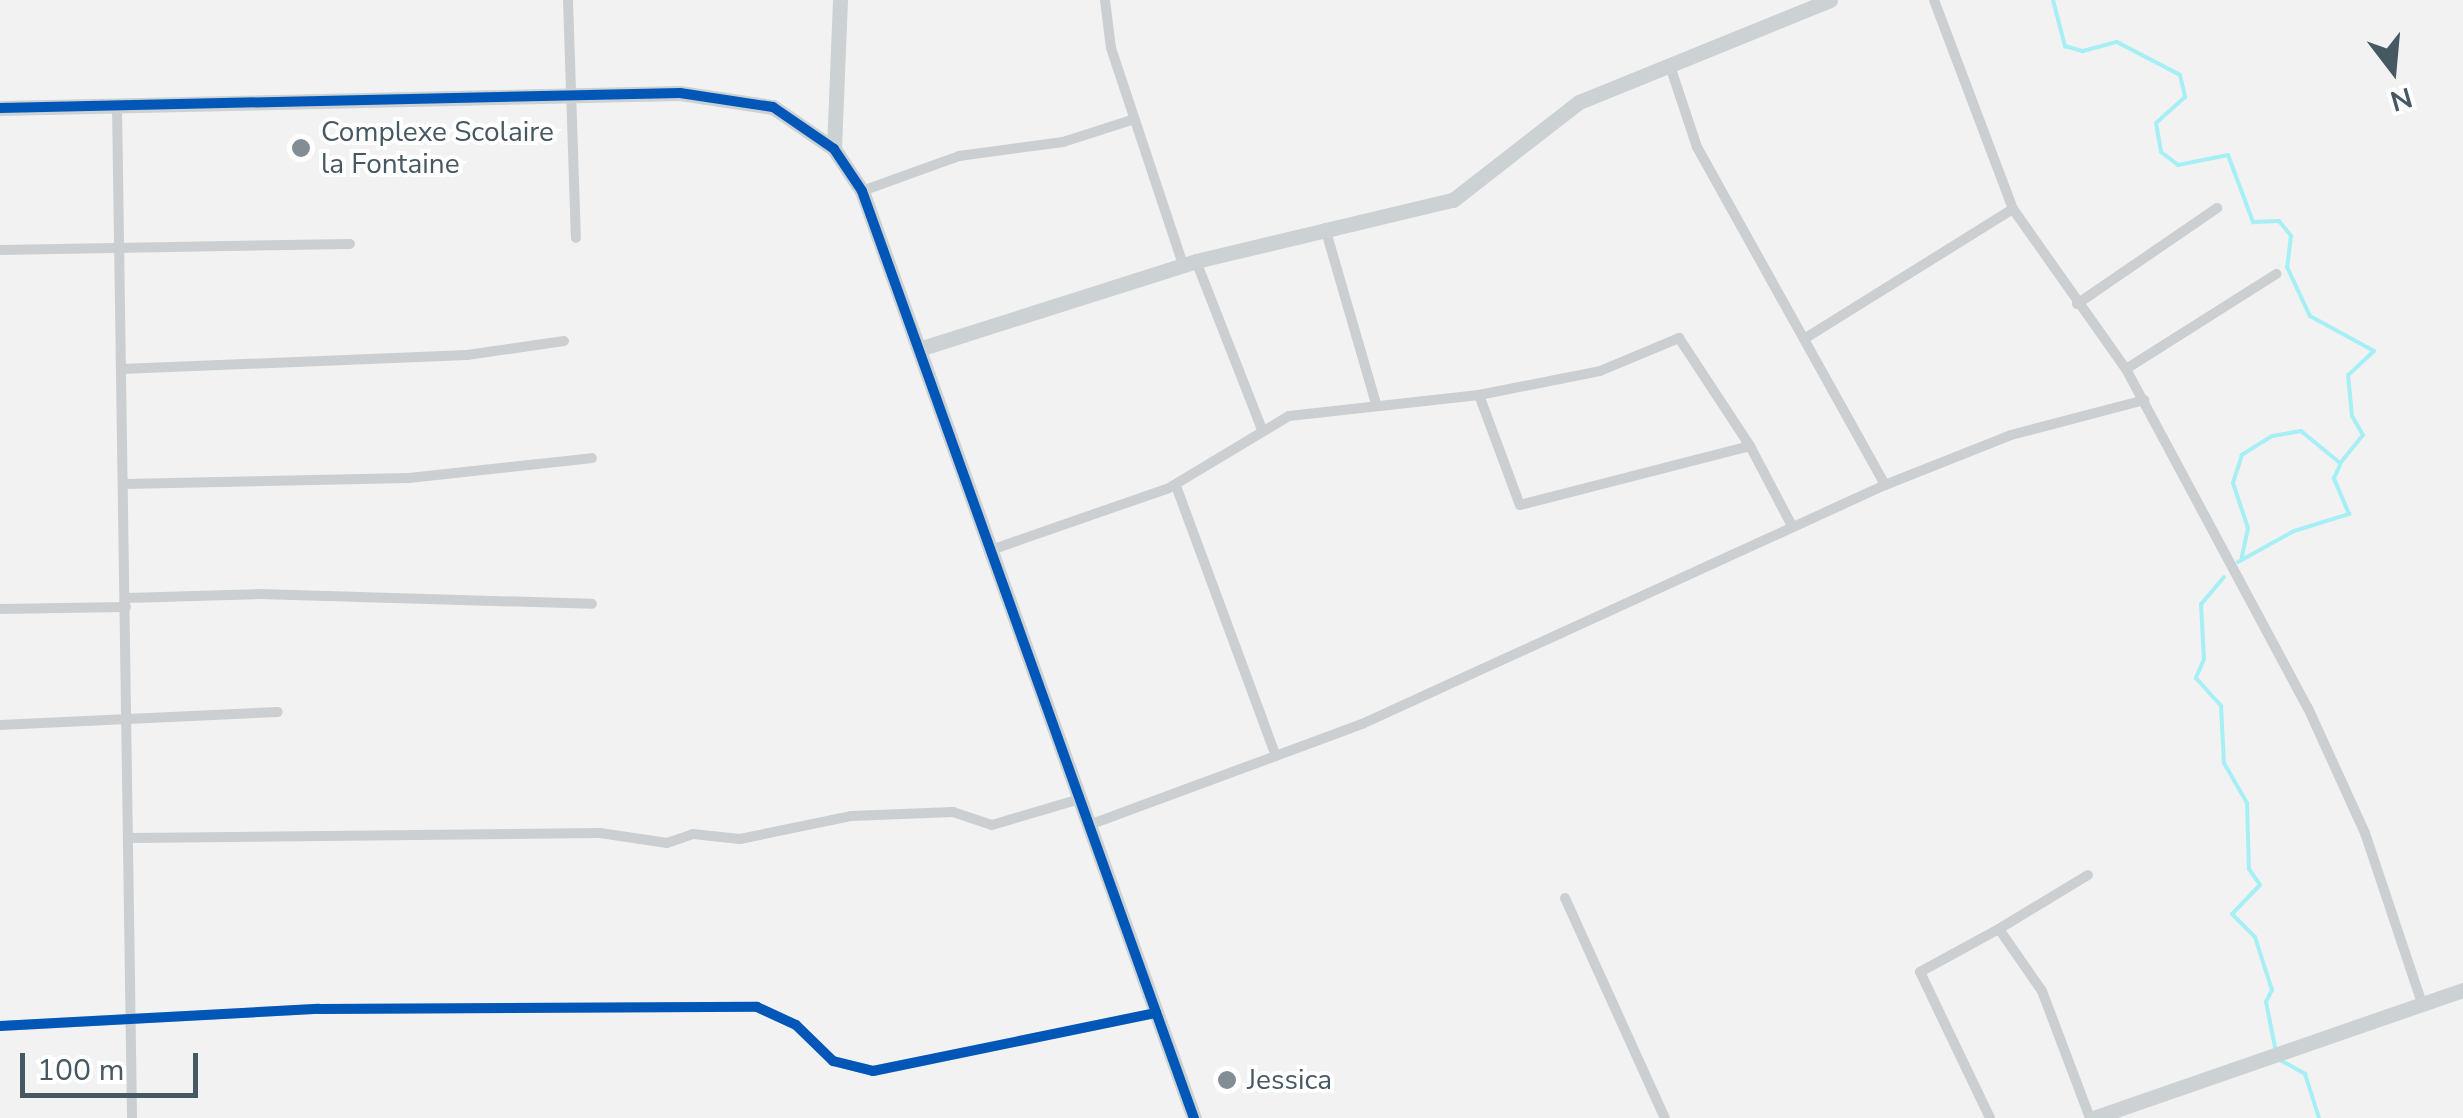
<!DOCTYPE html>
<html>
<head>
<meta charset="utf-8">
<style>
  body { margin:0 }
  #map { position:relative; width:2463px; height:1118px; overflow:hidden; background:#f3f2f2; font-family:"Nunito Sans",sans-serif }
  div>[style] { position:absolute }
  .stream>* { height:4px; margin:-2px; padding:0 2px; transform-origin:2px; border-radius:2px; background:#a5eff5 }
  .street>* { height:10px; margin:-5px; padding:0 5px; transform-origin:5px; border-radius:5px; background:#cbcfd1 }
  .secondary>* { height:15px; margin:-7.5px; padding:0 7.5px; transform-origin:7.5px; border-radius:7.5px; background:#ccd1d3 }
  .cycleway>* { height:10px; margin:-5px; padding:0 5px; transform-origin:5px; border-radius:5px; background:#0057b8 }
  .dots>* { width:28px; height:28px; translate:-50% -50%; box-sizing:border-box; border:5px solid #fff; border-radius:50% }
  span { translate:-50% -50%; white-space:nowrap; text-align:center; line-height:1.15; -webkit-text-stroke:8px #fff; paint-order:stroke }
  .poi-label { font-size:28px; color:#465861 }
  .left { translate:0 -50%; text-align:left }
  .north { position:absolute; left:2343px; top:20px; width:100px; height:100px; -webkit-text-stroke:8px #fff; paint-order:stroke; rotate:164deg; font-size:28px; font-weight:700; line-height:40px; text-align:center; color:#465861 }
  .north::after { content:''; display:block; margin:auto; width:35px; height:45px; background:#465861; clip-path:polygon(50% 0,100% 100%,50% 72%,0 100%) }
  .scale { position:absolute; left:20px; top:1053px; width:178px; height:45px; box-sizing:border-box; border:5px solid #465861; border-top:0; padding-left:12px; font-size:30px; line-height:35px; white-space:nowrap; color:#465861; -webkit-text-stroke:8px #fff; paint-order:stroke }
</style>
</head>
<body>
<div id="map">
  <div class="stream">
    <div style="left:2053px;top:0;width:48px;rotate:75.4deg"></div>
    <div style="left:2065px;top:46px;width:19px;rotate:16deg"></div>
    <div style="left:2083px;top:51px;width:35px;rotate:-15deg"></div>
    <div style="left:2117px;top:42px;width:71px;rotate:27.6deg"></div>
    <div style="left:2180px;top:75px;width:23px;rotate:77deg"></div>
    <div style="left:2185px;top:97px;width:39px;rotate:138deg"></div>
    <div style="left:2156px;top:123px;width:29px;rotate:80deg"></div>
    <div style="left:2161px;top:152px;width:21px;rotate:37deg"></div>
    <div style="left:2178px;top:165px;width:51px;rotate:-11.3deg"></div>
    <div style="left:2228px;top:155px;width:72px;rotate:69.5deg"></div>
    <div style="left:2253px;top:222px;width:26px;rotate:-2deg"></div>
    <div style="left:2279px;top:221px;width:19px;rotate:51deg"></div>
    <div style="left:2291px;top:236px;width:31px;rotate:97deg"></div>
    <div style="left:2287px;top:267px;width:54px;rotate:64.9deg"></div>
    <div style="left:2310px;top:316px;width:73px;rotate:28.7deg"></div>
    <div style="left:2374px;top:351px;width:35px;rotate:137deg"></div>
    <div style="left:2348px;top:375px;width:41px;rotate:84.4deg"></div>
    <div style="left:2352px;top:416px;width:22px;rotate:60deg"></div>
    <div style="left:2363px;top:435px;width:36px;rotate:129deg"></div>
    <div style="left:2340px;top:463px;width:50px;rotate:-140.6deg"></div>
    <div style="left:2301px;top:431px;width:29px;rotate:170deg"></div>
    <div style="left:2272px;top:436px;width:36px;rotate:148deg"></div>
    <div style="left:2242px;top:455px;width:29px;rotate:108deg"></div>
    <div style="left:2233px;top:483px;width:47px;rotate:71.6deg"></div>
    <div style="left:2248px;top:528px;width:30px;rotate:102deg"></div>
    <div style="left:2238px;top:562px;width:64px;rotate:-29deg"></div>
    <div style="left:2294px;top:531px;width:58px;rotate:-17.2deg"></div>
    <div style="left:2349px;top:514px;width:39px;rotate:-113deg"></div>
    <div style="left:2334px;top:478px;width:14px;rotate:-65deg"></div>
    <div style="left:2224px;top:577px;width:35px;rotate:130deg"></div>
    <div style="left:2201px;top:604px;width:55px;rotate:86.9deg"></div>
    <div style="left:2204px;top:659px;width:21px;rotate:113deg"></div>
    <div style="left:2196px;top:678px;width:38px;rotate:48deg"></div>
    <div style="left:2221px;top:706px;width:57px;rotate:87deg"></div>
    <div style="left:2224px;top:763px;width:46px;rotate:60.1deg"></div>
    <div style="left:2247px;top:803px;width:66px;rotate:88.3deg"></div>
    <div style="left:2249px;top:869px;width:19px;rotate:55deg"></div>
    <div style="left:2260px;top:885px;width:40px;rotate:134deg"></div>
    <div style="left:2232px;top:914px;width:33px;rotate:45deg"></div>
    <div style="left:2255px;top:937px;width:56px;rotate:72.2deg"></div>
    <div style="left:2272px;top:990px;width:13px;rotate:117deg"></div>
    <div style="left:2266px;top:1002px;width:51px;rotate:78.7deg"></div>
    <div style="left:2280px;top:1060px;width:29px;rotate:29deg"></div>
    <div style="left:2305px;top:1074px;width:46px;rotate:72.3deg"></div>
  </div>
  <div class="street">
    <div style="left:568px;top:0;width:238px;rotate:88.1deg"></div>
    <div style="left:1105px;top:0;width:48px;rotate:82.9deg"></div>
    <div style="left:1111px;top:48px;width:229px;rotate:71.6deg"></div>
    <div style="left:1670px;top:66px;width:85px;rotate:71.6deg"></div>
    <div style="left:1697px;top:147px;width:387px;rotate:60.9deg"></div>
    <div style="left:117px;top:105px;width:1013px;rotate:89.15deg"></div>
    <div style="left:862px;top:191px;width:103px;rotate:-19.8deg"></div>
    <div style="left:959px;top:156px;width:105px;rotate:-7.7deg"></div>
    <div style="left:1063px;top:142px;width:72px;rotate:-17.7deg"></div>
    <div style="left:2013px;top:209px;width:196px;rotate:54.8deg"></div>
    <div style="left:2126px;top:369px;width:385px;rotate:61.8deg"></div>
    <div style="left:2308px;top:708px;width:137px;rotate:65.5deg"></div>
    <div style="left:2365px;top:833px;width:179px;rotate:71.5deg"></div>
    <div style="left:1325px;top:228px;width:182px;rotate:73.8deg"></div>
    <div style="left:0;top:250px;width:350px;rotate:-1deg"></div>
    <div style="left:1196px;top:261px;width:180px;rotate:68.6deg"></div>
    <div style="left:2077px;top:304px;width:170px;rotate:-34.4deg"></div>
    <div style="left:1804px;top:339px;width:246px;rotate:-31.9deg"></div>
    <div style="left:2013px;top:209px;width:223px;rotate:-110.7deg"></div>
    <div style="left:121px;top:369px;width:346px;rotate:-2.3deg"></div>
    <div style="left:467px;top:355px;width:98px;rotate:-8.2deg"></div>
    <div style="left:2126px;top:369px;width:178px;rotate:-32.3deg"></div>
    <div style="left:1479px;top:395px;width:123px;rotate:-11.2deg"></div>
    <div style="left:1600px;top:371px;width:86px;rotate:-22.7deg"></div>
    <div style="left:1679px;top:338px;width:129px;rotate:56.7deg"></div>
    <div style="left:124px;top:484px;width:285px;rotate:-1.2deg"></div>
    <div style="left:409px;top:478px;width:184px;rotate:-6.2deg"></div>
    <div style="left:1176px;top:486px;width:288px;rotate:69.7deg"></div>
    <div style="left:991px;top:550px;width:188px;rotate:-19.2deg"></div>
    <div style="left:1169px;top:488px;width:140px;rotate:-31deg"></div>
    <div style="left:1289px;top:416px;width:191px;rotate:-6.3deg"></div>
    <div style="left:1479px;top:395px;width:117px;rotate:69.6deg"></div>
    <div style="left:1520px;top:505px;width:237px;rotate:-14.4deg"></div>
    <div style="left:1750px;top:446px;width:90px;rotate:62.3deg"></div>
    <div style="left:126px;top:598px;width:134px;rotate:-1.7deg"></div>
    <div style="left:260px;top:594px;width:332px;rotate:1.7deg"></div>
    <div style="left:0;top:609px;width:126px;rotate:-0.9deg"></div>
    <div style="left:0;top:725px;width:278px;rotate:-2.7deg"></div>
    <div style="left:1089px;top:825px;width:291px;rotate:-20.3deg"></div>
    <div style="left:1362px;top:724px;width:575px;rotate:-24.56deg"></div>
    <div style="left:1885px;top:485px;width:136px;rotate:-21.6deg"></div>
    <div style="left:2011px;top:435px;width:138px;rotate:-14.7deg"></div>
    <div style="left:130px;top:838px;width:470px;rotate:-0.6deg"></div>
    <div style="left:600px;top:833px;width:68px;rotate:8.5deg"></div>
    <div style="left:667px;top:843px;width:28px;rotate:-19deg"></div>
    <div style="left:693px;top:834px;width:47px;rotate:6.1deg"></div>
    <div style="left:740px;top:839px;width:113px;rotate:-11.7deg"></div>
    <div style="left:851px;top:816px;width:102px;rotate:-2.2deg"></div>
    <div style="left:953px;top:812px;width:41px;rotate:18.4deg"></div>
    <div style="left:992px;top:825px;width:92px;rotate:-16.5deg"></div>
    <div style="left:2088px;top:875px;width:104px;rotate:148.8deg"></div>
    <div style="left:1999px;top:929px;width:75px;rotate:55.3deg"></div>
    <div style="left:2042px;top:991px;width:136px;rotate:69.3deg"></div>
    <div style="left:1565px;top:898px;width:242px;rotate:65.6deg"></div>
    <div style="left:0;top:1026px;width:319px;rotate:-3.1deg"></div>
    <div style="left:319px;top:1009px;width:438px;rotate:-0.3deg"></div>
    <div style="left:757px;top:1007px;width:43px;rotate:24.8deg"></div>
    <div style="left:796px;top:1025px;width:52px;rotate:44.2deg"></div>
    <div style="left:833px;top:1061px;width:41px;rotate:14deg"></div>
    <div style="left:873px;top:1071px;width:289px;rotate:-11.6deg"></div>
    <div style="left:1990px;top:1118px;width:162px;rotate:-115.6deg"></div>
    <div style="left:1920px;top:972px;width:90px;rotate:-28.6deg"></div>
  </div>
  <div class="secondary">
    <div style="left:0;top:108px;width:680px;rotate:-1.26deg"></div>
    <div style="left:680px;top:93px;width:94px;rotate:8.6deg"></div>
    <div style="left:773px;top:107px;width:74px;rotate:34.5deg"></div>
    <div style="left:834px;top:149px;width:50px;rotate:56.3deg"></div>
    <div style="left:862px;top:191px;width:985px;rotate:70.3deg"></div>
    <div style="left:834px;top:149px;width:149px;rotate:-87.7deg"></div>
    <div style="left:919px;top:349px;width:291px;rotate:-17.6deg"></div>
    <div style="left:1196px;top:261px;width:264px;rotate:-13.4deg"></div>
    <div style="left:1453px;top:200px;width:160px;rotate:-37.9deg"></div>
    <div style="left:1579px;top:102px;width:271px;rotate:-22.1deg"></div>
    <div style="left:2093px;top:1118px;width:392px;rotate:-19.1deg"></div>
  </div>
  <div class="cycleway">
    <div style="left:0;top:108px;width:680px;rotate:-1.26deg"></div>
    <div style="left:680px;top:93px;width:94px;rotate:8.6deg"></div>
    <div style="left:773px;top:107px;width:74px;rotate:34.5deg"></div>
    <div style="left:834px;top:149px;width:50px;rotate:56.3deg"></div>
    <div style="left:862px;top:191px;width:985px;rotate:70.3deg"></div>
    <div style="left:0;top:1026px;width:319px;rotate:-3.1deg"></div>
    <div style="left:319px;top:1009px;width:438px;rotate:-0.3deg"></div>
    <div style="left:757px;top:1007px;width:43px;rotate:24.8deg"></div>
    <div style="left:796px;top:1025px;width:52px;rotate:44.2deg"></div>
    <div style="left:833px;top:1061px;width:41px;rotate:14deg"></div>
    <div style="left:873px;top:1071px;width:289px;rotate:-11.6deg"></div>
  </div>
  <div class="dots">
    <div style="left:301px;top:148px;background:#838e94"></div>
    <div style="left:1227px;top:1080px;background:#838e94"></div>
  </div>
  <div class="poi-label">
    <span class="left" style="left:321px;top:148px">Complexe Scolaire<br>la Fontaine</span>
    <span class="left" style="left:1247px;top:1080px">Jessica</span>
  </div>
  <div class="north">N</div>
  <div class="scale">100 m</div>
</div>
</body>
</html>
